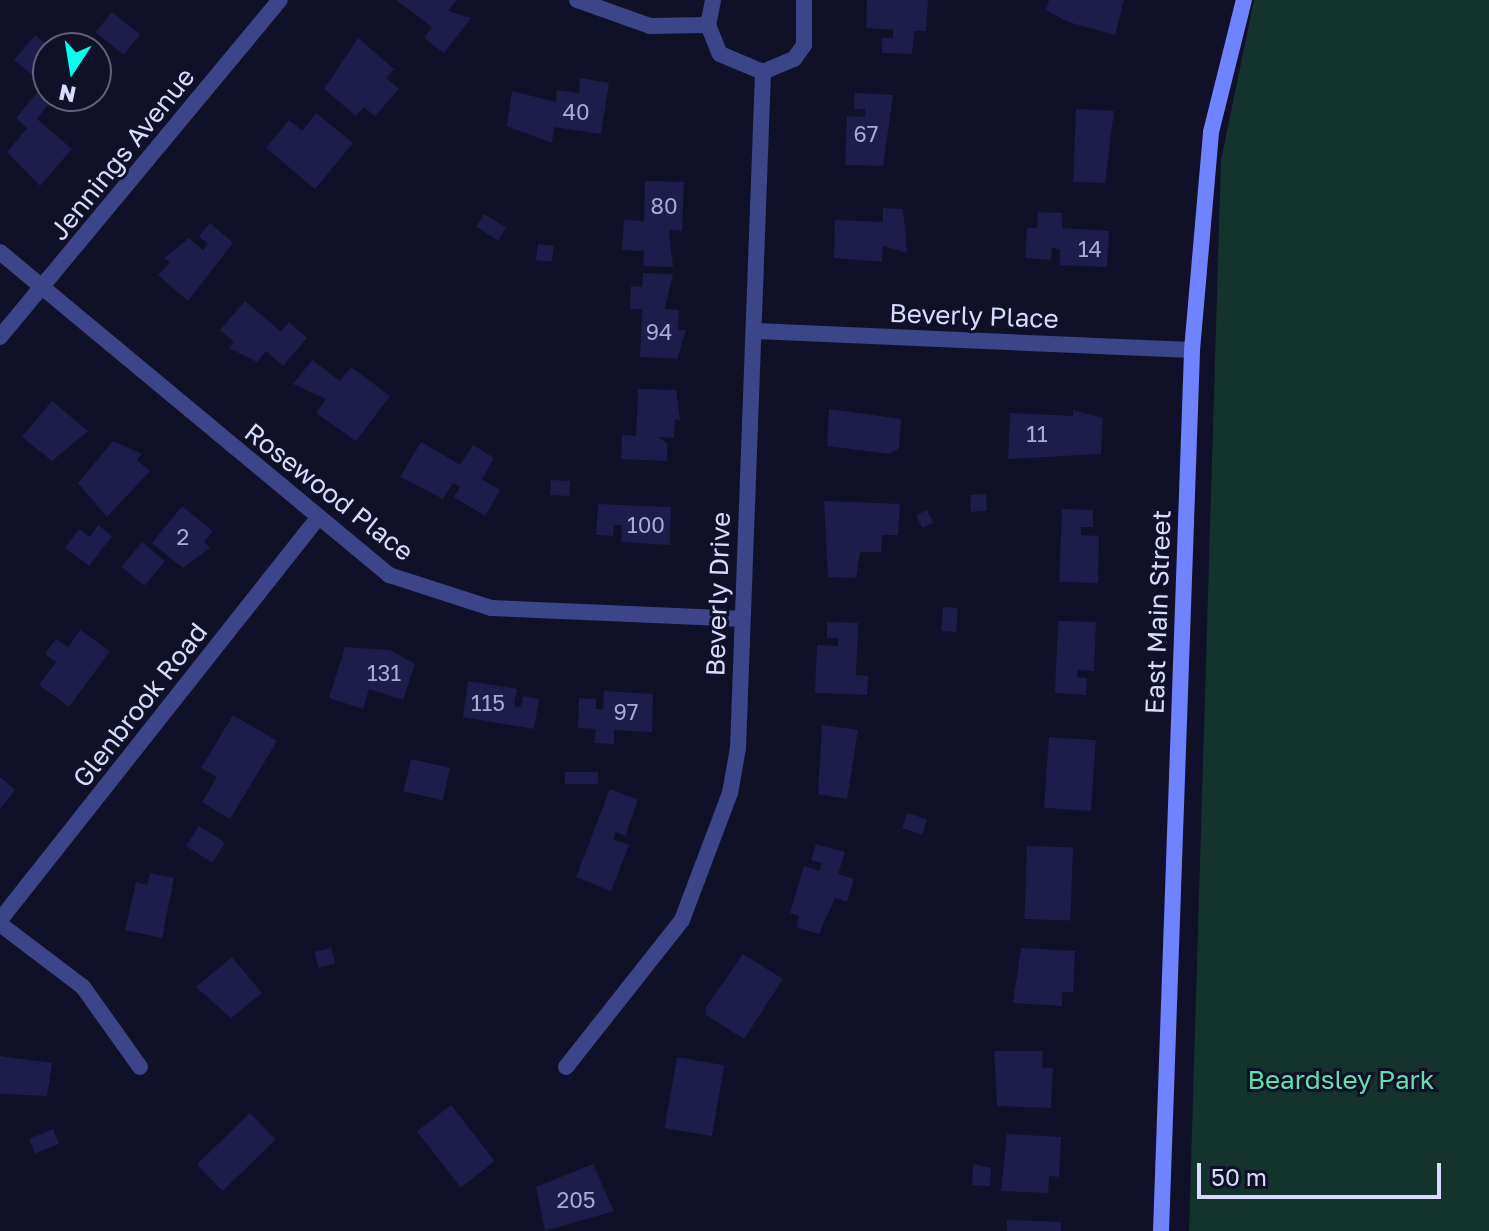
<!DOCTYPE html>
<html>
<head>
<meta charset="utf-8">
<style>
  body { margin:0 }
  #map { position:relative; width:1489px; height:1231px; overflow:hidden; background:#101029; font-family:"Golos Text",sans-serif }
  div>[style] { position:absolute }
  .green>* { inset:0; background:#13332c }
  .building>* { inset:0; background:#1e1c4a; transform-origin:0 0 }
  .street>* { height:16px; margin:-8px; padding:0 8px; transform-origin:8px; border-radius:8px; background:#3b4588 }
  .secondary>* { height:16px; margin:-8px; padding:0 8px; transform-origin:8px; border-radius:8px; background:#6f83ff }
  span { translate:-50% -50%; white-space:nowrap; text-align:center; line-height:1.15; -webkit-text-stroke:6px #101029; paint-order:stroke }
  .number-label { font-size:22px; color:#aaaad2 }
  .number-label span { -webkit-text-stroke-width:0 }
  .street-label { font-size:26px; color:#d8daff }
  .park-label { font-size:26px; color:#62e1ac }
  .north { position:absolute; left:32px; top:32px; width:80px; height:80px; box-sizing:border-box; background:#101029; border:2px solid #60617f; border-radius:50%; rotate:192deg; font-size:22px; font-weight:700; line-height:32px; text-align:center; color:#d8daff }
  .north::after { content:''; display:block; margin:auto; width:28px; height:36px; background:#04ffef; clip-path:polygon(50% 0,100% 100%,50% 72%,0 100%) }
  .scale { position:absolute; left:1197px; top:1163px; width:244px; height:36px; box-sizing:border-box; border:4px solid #d8daff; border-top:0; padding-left:10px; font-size:24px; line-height:28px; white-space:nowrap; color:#d8daff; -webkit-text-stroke:6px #101029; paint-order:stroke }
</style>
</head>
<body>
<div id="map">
  <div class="green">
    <div style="clip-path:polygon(1254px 0,1489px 0,1489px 1231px,1189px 1231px,1221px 160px)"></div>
  </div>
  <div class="building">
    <div style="clip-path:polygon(396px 0,457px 0,448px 11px,471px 18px,444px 53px,424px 38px,432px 27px)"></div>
    <div style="clip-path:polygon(867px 0,928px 0,926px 31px,914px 31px,912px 54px,882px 53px,882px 38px,893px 38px,893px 30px,866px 28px)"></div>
    <div style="clip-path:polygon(1049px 0,1124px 0,1115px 35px,1068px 22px,1046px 10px)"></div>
    <div style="left:112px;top:12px;width:36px;height:26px;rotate:39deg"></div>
    <div style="clip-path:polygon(35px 35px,51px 48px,37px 79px,14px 60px)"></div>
    <div style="clip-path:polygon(358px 38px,394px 69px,386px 78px,399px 89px,375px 116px,364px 107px,356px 116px,324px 89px)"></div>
    <div style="clip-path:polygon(580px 78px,609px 83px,601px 134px,554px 127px,552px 143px,507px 126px,512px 91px,556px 102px,557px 90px,579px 93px)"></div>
    <div style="clip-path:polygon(40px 89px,52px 100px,37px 119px,72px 149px,40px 186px,7px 152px,27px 128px,16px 118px)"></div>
    <div style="clip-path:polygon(855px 93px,893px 95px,883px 166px,845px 165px,847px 116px,865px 117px,865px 109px,854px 109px)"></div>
    <div style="clip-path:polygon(1076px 109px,1114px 111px,1105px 183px,1073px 182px)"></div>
    <div style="clip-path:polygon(316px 113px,353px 143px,315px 189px,266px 148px,289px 120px,302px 131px)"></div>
    <div style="clip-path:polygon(645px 181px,684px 182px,682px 231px,669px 230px,673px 267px,643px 266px,644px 251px,622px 250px,624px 220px,644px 221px)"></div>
    <div style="clip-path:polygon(883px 208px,903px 209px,907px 253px,883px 246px,882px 262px,834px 258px,835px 220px,883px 222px)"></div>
    <div style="clip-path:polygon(1038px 212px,1062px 213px,1062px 228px,1109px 231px,1107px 267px,1060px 265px,1060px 249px,1052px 248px,1051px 260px,1025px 258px,1027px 228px,1037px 228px)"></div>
    <div style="left:484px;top:214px;width:26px;height:15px;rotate:32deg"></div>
    <div style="clip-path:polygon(210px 223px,233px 243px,188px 301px,158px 275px,170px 262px,164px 258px,189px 238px,203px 250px,208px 244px,199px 236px)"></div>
    <div style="left:538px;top:244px;width:16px;height:16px;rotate:7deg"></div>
    <div style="clip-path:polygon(643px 273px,673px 274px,665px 309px,679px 310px,678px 330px,686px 330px,677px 359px,640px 357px,642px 309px,630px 309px,631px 286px,642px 287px)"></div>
    <div style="clip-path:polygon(245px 301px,281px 332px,289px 322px,307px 338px,283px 366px,266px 351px,257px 362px,229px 348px,234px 342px,220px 330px)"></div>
    <div style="clip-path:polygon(312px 360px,340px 381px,351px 367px,390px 396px,356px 441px,316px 413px,326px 399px,293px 384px)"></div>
    <div style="clip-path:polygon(638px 389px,676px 390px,680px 420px,675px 419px,674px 438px,659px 437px,667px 444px,667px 461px,621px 459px,622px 435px,636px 436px)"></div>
    <div style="clip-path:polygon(52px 401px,88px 431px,52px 461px,22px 437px)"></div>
    <div style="clip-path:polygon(829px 409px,901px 419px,899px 448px,890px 454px,827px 446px)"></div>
    <div style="clip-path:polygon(1073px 410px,1103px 418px,1101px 454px,1008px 459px,1010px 413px,1073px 416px)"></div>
    <div style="clip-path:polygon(113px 441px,142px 454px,137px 460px,150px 471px,107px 517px,78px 483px)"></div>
    <div style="clip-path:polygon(421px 442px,460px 465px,473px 445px,494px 458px,482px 479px,500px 490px,485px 516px,454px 497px,460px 487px,453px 483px,443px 499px,400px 477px)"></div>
    <div style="left:551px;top:480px;width:19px;height:15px;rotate:3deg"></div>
    <div style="left:986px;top:494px;width:17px;height:16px;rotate:87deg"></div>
    <div style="clip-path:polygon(824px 501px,900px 504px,898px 535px,882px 535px,881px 552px,860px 552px,856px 578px,828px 577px)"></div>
    <div style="clip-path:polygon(598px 504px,671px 507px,670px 545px,621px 542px,622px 525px,614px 525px,613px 536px,596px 535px)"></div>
    <div style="clip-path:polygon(182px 506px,213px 531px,204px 542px,210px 548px,183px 568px,152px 543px)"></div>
    <div style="clip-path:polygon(1062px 509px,1093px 510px,1093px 527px,1081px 527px,1081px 535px,1099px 536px,1098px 583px,1059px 582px)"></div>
    <div style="left:927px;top:510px;width:14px;height:12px;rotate:65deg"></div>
    <div style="clip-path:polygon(98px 525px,112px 536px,89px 566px,65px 548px,79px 529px,90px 537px)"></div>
    <div style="left:142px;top:542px;width:30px;height:32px;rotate:40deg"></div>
    <div style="left:943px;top:607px;width:15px;height:24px;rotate:4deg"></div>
    <div style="clip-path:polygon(1058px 621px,1096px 622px,1094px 671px,1077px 670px,1077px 677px,1087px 678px,1086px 695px,1055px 693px)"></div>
    <div style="clip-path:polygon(827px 622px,858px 623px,856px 675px,868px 676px,867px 695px,815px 693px,817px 645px,838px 646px,838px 638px,827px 638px)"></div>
    <div style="clip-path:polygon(80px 630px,110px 651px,69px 707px,39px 685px,56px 662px,45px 654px,56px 639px,68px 647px)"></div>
    <div style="clip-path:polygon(345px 647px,390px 650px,415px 664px,403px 700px,369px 689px,363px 709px,329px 698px)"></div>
    <div style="clip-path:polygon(468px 681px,517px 689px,514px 706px,521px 707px,523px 696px,539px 699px,534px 729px,463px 717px)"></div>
    <div style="clip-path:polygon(604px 691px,653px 694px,652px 732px,614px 730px,614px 744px,594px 743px,596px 729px,578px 728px,579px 698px,596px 699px,596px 709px,603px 709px)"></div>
    <div style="clip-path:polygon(233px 715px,277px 741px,230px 819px,202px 802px,217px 777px,201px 768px)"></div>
    <div style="clip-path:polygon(822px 725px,858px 730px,847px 799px,818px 794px)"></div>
    <div style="left:1049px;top:737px;width:47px;height:71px;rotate:4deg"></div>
    <div style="left:411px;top:759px;width:40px;height:33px;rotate:13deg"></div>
    <div style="left:565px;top:772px;width:33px;height:12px"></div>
    <div style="clip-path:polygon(0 777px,15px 790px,0 809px)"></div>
    <div style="clip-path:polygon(610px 789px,638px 800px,625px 836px,616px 832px,613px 839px,629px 845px,611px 891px,576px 877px)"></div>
    <div style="left:907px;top:813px;width:21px;height:16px;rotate:17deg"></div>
    <div style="left:199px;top:826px;width:31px;height:24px;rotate:32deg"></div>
    <div style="clip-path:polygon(816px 844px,845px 852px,838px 874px,854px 879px,847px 902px,835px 898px,819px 934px,796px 927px,799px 916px,790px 913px,804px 866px,819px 871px,822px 863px,811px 860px)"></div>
    <div style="left:1027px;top:846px;width:46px;height:73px;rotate:2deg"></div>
    <div style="clip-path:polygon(150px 873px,174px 878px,162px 938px,125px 930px,136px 882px,147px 885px)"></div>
    <div style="left:331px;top:948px;width:16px;height:17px;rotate:76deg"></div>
    <div style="clip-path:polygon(1021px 948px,1075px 951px,1073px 992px,1062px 992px,1062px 1006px,1013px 1003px)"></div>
    <div style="clip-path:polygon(743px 954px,783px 979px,744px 1039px,706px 1015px,706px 1007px)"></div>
    <div style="clip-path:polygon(232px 957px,262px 993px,231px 1018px,196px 987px)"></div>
    <div style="clip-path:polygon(994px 1051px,1043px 1051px,1042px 1068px,1053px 1068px,1051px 1108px,997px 1106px)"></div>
    <div style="clip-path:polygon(0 1056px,52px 1063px,47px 1096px,0 1094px)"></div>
    <div style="left:677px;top:1057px;width:48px;height:72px;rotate:10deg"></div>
    <div style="left:451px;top:1105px;width:71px;height:43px;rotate:52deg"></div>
    <div style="left:250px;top:1113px;width:37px;height:74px;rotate:46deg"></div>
    <div style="left:53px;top:1129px;width:16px;height:26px;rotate:68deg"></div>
    <div style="clip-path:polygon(1007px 1134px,1061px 1137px,1059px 1177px,1049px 1176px,1048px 1193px,1001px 1191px)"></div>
    <div style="clip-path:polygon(593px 1164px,614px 1211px,545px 1231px,536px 1187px)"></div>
    <div style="clip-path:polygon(973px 1164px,991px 1168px,990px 1186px,972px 1185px)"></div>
    <div style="clip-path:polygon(1007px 1220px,1061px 1222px,1061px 1231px,1007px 1231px)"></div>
  </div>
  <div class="street">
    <div style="left:577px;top:0;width:77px;rotate:19.6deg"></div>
    <div style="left:650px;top:26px;width:58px;rotate:-1deg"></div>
    <div style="left:713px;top:0;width:25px;rotate:101deg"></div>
    <div style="left:708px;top:25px;width:31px;rotate:68deg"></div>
    <div style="left:720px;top:54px;width:47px;rotate:22.7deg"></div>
    <div style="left:763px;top:72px;width:34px;rotate:-23deg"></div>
    <div style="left:794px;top:59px;width:17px;rotate:-54deg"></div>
    <div style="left:804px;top:45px;width:45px;rotate:-90deg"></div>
    <div style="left:0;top:252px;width:506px;rotate:39.7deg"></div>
    <div style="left:389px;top:575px;width:107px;rotate:17.9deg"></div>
    <div style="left:491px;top:608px;width:249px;rotate:2.5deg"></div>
    <div style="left:754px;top:331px;width:438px;rotate:2.5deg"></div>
    <div style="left:0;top:337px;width:438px;rotate:-50.3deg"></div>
    <div style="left:0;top:920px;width:511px;rotate:-51.67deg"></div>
    <div style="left:0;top:924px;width:104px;rotate:37.2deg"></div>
    <div style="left:83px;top:987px;width:98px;rotate:54.5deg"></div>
    <div style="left:566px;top:1067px;width:187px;rotate:-51.7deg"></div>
    <div style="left:682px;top:920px;width:136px;rotate:-69.3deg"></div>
    <div style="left:730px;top:793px;width:46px;rotate:-79.9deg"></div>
    <div style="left:738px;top:748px;width:676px;rotate:-87.88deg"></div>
  </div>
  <div class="secondary">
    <div style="left:1161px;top:1231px;width:882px;rotate:-87.98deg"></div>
    <div style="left:1192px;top:350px;width:219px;rotate:-85deg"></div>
    <div style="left:1211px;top:132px;width:136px;rotate:-76deg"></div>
  </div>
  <div class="number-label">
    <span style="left:576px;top:112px">40</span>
    <span style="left:866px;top:134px">67</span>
    <span style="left:664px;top:206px">80</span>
    <span style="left:1090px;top:249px">14</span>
    <span style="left:659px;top:332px">94</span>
    <span style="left:1037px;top:434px">11</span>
    <span style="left:646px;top:525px">100</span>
    <span style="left:183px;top:537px">2</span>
    <span style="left:384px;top:673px">131</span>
    <span style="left:488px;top:703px">115</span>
    <span style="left:626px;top:712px">97</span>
    <span style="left:576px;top:1200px">205</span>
  </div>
  <div class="street-label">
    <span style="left:122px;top:154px;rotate:-51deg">Jennings Avenue</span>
    <span style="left:974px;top:316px;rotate:2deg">Beverly Place</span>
    <span style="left:329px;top:492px;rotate:38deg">Rosewood Place</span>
    <span style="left:718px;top:594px;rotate:-88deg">Beverly Drive</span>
    <span style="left:1158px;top:612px;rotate:-88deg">East Main Street</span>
    <span style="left:140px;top:705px;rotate:-52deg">Glenbrook Road</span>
  </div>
  <div class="park-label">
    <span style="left:1341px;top:1080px">Beardsley Park</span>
  </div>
  <div class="north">N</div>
  <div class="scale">50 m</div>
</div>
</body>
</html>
